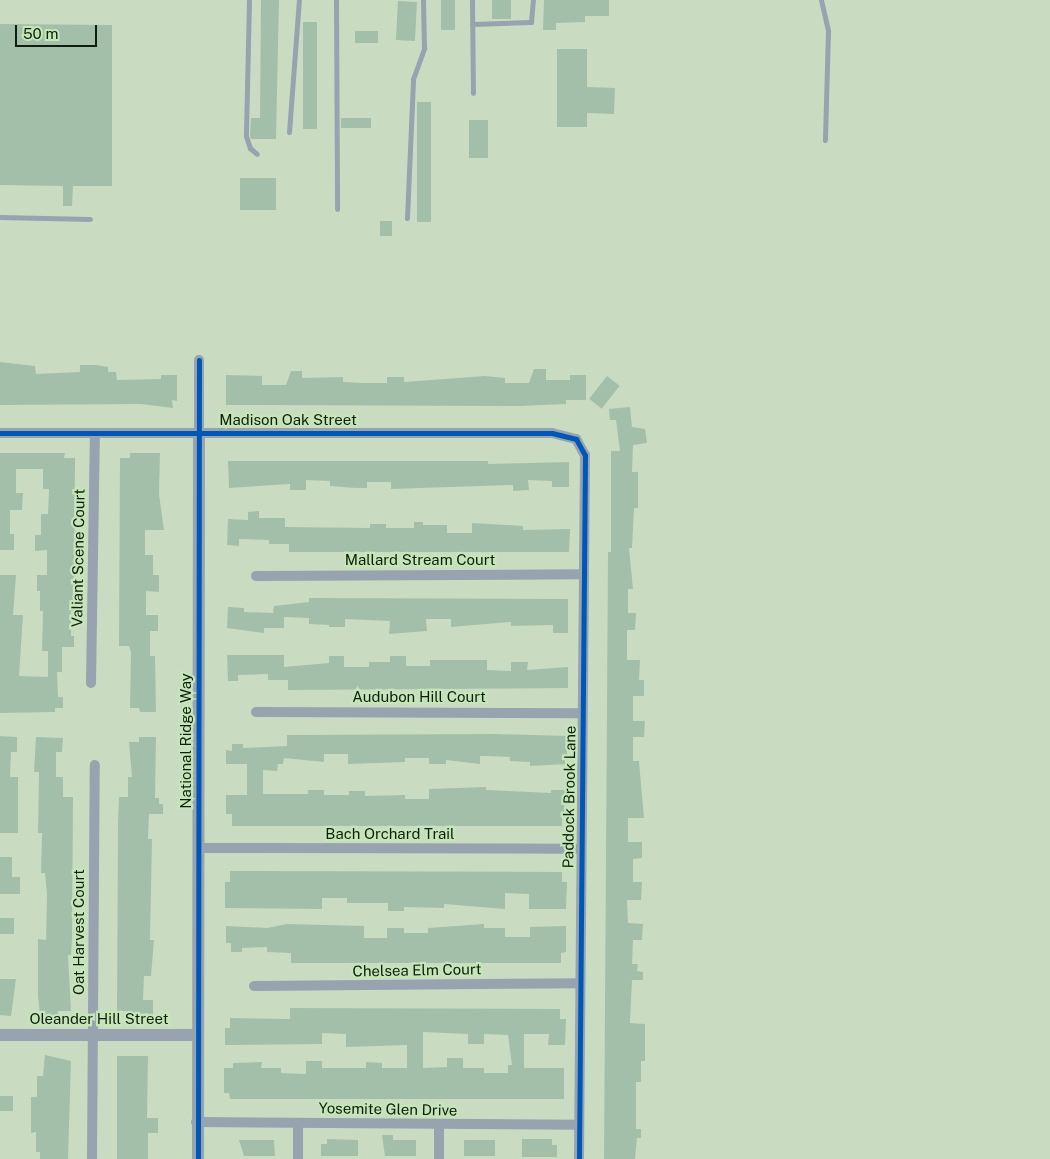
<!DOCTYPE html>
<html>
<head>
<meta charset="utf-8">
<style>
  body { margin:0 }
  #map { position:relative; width:1050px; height:1159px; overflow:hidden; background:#c9dcc2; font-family:"Public Sans",sans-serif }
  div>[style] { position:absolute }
  .building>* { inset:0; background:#a4bfa9; transform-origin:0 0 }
  .service>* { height:5px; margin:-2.5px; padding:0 2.5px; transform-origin:2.5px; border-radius:2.5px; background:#97a3ae }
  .minor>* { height:10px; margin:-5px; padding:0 5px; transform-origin:5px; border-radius:5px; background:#97a3ae }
  .tertiary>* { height:12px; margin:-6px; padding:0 6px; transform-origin:6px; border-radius:6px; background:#97a3ae }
  .cycleway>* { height:5px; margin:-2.5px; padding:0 2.5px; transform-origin:2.5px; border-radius:2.5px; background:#0057b8 }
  span { translate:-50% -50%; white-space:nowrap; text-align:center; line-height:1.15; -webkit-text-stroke:4.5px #c4e6b8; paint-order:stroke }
  .street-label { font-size:15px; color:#111d0d }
  .scale { position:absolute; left:15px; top:25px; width:82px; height:22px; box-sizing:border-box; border:2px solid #111d0d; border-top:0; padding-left:6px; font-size:15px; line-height:18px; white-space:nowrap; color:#111d0d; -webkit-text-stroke:4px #c4e6b8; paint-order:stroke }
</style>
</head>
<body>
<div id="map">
  <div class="building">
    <div style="clip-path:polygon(261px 0,279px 0,276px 139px,251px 139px,250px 135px,251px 118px,260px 118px)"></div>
    <div style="left:441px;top:0;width:14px;height:30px"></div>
    <div style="left:492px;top:0;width:19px;height:19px"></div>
    <div style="clip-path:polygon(544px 0,609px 0,609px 16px,585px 16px,585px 22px,556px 23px,556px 30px,543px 30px)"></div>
    <div style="left:398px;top:1px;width:19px;height:39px;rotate:3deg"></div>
    <div style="left:303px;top:22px;width:14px;height:107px"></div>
    <div style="clip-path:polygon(0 24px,112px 25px,112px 186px,73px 186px,72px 206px,63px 206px,63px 186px,0 185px)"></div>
    <div style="left:355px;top:31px;width:23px;height:12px"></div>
    <div style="clip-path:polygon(557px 49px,587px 49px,587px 87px,615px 88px,614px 114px,587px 113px,587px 127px,557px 127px)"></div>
    <div style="left:431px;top:102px;width:120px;height:14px;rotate:90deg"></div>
    <div style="left:341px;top:118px;width:30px;height:10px"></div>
    <div style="left:469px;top:120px;width:19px;height:38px"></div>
    <div style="left:240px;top:178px;width:36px;height:32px"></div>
    <div style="left:380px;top:221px;width:12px;height:15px"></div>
    <div style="clip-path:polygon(0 362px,35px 366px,36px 374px,80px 372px,80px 365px,96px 365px,108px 367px,108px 372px,116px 372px,117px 380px,161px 379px,161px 375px,177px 375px,177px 401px,172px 400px,173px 408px,141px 404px,0 405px)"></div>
    <div style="clip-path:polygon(534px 369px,546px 369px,546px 380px,570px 380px,570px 375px,586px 375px,586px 400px,566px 400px,566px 404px,520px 406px,226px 405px,226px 375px,262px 376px,262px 385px,286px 385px,291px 371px,302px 371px,302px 378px,343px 377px,343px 382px,364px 383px,387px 383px,387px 377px,404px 377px,404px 382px,485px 376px,505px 378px,505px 383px,529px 383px)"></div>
    <div style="left:607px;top:376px;width:16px;height:29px;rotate:38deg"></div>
    <div style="clip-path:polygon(630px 407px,632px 427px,645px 429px,647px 443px,633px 445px,632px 472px,638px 472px,638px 508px,634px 508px,632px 548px,629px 548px,633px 589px,628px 589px,628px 613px,636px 613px,635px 630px,627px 630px,627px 660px,640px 660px,639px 680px,644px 680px,644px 696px,633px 696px,633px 721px,645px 721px,644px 737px,633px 737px,633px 761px,639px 761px,644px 818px,628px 818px,628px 842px,642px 842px,642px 858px,633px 859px,633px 882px,642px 882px,641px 900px,627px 900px,628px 923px,643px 924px,642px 940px,633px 940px,632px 964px,638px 964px,637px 971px,643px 972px,643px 980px,632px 980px,630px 1023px,645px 1024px,645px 1061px,641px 1061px,641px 1082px,636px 1082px,636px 1129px,641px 1129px,641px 1138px,637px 1138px,635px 1159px,604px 1159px,608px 552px,611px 552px,611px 451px,620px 451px,616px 420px,610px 420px,609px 409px)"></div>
    <div style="clip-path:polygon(0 453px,65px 453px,64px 458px,75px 458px,74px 611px,71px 611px,71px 636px,74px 636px,74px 647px,62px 647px,62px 672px,57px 672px,58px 697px,63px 697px,63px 708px,55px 708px,55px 712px,0 713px,0 575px,16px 575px,13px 615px,23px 615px,19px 676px,48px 677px,48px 651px,42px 651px,43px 611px,40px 611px,40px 591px,37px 591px,37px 575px,47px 575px,47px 550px,35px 551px,35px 535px,41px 535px,41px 514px,48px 514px,49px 489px,43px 489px,43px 469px,16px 469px,16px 493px,23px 493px,22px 510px,10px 510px,10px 534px,14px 534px,14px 550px,0 550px)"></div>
    <div style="clip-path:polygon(130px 453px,160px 453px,159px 494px,164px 530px,145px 530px,145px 555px,153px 555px,153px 575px,159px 575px,159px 592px,146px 591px,146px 615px,158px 615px,158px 631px,150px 631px,150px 656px,155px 656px,156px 712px,140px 712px,139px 708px,130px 708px,131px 652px,129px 646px,119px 646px,120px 458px,130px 458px)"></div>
    <div style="clip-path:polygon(228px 461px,488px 461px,488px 464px,569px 462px,569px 487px,552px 487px,552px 481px,528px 480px,529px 490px,513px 491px,513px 485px,391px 489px,391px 482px,367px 482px,367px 488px,356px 488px,330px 486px,330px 481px,306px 480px,306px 490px,290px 490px,290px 484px,229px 488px)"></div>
    <div style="clip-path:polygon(259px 511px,259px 518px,285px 518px,285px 527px,370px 528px,370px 524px,386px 524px,386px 528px,414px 528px,414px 522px,423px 522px,423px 525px,447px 525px,447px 533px,472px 533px,472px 523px,523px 526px,523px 530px,570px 529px,569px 552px,289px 552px,289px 544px,269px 544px,269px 540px,239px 539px,239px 546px,227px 545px,228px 519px,248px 520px,248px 512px)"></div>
    <div style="clip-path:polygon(309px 598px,568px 599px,568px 633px,553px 633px,553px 625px,511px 626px,511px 622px,451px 627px,451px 619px,426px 619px,427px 631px,389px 634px,390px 621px,345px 619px,345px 627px,329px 627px,329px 625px,309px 624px,309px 618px,284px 617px,284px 628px,264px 628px,264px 633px,227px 628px,228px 607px,244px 608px,244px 612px,273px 613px,274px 606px,309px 602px)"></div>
    <div style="clip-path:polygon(227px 655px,284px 655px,284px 667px,329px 663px,329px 656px,344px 656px,344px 667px,369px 667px,369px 662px,390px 662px,390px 656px,406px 656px,406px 666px,430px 666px,430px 660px,487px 660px,487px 670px,511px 671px,511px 662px,528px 662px,527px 670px,568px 667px,568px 688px,288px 690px,288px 680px,268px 680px,268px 674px,238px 675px,238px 681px,228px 681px)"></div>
    <div style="clip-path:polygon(496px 734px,567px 736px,567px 764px,530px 766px,530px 762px,510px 761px,510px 757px,486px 756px,480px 756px,480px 764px,446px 760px,446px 764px,429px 764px,429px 758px,405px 758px,405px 762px,348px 764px,348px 754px,324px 754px,324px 762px,284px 758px,283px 764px,278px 764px,277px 771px,263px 770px,263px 794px,308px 794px,308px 790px,324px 790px,324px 795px,349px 795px,349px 791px,365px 791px,365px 796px,405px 795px,405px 799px,429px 799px,429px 789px,486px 787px,486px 790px,551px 793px,551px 790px,567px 790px,567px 816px,562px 816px,562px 826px,232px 826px,232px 814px,226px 814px,226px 795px,247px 795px,247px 764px,226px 764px,226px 750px,232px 751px,232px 744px,243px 744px,243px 748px,287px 746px,287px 735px)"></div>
    <div style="clip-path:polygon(0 736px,17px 737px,17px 752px,11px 752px,10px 777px,18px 777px,18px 833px,0 833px)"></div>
    <div style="clip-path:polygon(36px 737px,63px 738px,62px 752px,56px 752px,56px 777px,63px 777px,63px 797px,73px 797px,72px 938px,71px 955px,68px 955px,71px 1011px,58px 1011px,58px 1016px,40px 1016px,38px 995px,38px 939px,46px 940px,47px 894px,45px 873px,41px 873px,42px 833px,38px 833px,39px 772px,34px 772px)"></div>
    <div style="clip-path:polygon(139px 737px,156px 737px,155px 798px,159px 798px,159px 804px,163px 804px,163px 814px,149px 814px,148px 839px,152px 839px,150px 940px,154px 940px,151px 976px,144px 976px,143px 1000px,153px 1000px,153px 1015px,127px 1015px,127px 1011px,117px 1011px,118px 823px,119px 797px,128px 797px,128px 777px,132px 777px,129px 742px,139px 742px)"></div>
    <div style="clip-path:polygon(0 857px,12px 857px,12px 877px,20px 877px,20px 894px,0 894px)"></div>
    <div style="clip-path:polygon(230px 871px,562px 872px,562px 882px,567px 882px,566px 909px,529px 909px,529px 894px,505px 893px,505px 909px,444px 904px,444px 908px,404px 907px,404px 911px,388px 911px,388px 903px,347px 903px,347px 898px,322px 898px,322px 909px,225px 908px,225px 882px,230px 882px)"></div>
    <div style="left:0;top:918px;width:14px;height:16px"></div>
    <div style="clip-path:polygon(287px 924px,364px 926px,364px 938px,387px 938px,387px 928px,404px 928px,404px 933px,428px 933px,428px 928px,484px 924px,484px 928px,505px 928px,505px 937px,530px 937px,530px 927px,566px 926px,566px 952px,561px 953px,561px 963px,291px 963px,291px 953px,267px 952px,267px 947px,242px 948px,242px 952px,231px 952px,231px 943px,226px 943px,226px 926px,267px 928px)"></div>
    <div style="clip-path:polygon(0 979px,16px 979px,11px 1016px,0 1015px)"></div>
    <div style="clip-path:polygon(evenodd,290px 1008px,560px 1009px,560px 1019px,566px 1019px,565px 1045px,548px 1045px,549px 1034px,524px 1034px,524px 1068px,564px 1068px,564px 1099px,230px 1099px,229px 1093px,224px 1093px,224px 1068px,233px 1068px,233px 1063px,262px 1062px,261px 1068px,281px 1068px,281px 1073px,306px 1074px,306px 1061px,322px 1061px,322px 1068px,366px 1068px,366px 1062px,382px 1063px,382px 1068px,407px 1068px,407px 1045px,346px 1047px,346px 1034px,322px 1033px,322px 1044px,225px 1045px,225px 1028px,230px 1028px,230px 1018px,290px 1019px,290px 1008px,423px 1032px,468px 1034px,468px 1044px,484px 1044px,484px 1034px,508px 1035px,512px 1065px,508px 1065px,508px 1073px,484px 1073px,484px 1068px,463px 1068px,463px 1058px,447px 1058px,447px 1067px,423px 1068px,423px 1032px)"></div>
    <div style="clip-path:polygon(45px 1055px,71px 1061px,68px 1159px,40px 1159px,40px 1152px,36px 1152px,36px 1132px,31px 1133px,31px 1097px,37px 1097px,37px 1076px,43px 1076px)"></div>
    <div style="clip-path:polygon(117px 1056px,148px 1056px,147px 1118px,158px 1118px,158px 1133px,148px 1133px,148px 1159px,117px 1159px)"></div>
    <div style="left:0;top:1096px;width:13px;height:15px"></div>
    <div style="clip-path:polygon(382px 1135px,393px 1135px,393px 1140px,416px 1140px,416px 1156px,385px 1156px)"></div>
    <div style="clip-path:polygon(327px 1139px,358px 1140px,358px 1156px,321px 1156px,321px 1144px,327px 1144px)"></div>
    <div style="clip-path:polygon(522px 1139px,552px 1139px,552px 1145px,557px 1145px,557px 1157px,522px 1157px)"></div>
    <div style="clip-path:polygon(239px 1140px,274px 1140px,275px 1156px,244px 1156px)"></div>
    <div style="left:464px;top:1140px;width:31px;height:16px"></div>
  </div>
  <div class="service">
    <div style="left:249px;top:0;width:136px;rotate:91.3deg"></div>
    <div style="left:246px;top:136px;width:13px;rotate:72deg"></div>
    <div style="left:250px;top:148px;width:9px;rotate:41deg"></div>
    <div style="left:336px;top:0;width:209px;rotate:89.7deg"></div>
    <div style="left:472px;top:0;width:93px;rotate:89.4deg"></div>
    <div style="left:821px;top:0;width:32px;rotate:77deg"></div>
    <div style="left:828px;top:31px;width:109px;rotate:91.6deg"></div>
    <div style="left:472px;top:24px;width:59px;rotate:-1.9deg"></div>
    <div style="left:531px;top:22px;width:22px;rotate:-85deg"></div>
    <div style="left:289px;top:132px;width:132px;rotate:-85.7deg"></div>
    <div style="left:0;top:217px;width:90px;rotate:1.3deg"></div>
    <div style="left:407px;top:218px;width:139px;rotate:-87.5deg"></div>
    <div style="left:413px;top:79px;width:33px;rotate:-70deg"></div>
    <div style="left:424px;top:48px;width:48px;rotate:-91.2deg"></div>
  </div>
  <div class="minor">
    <div style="left:0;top:433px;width:552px"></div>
    <div style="left:552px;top:433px;width:25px;rotate:14deg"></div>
    <div style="left:576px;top:439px;width:18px;rotate:61deg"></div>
    <div style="left:585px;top:455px;width:704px;rotate:90.49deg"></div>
    <div style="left:199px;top:433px;width:73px;rotate:-90deg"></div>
    <div style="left:256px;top:576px;width:328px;rotate:-0.3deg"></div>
    <div style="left:91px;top:683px;width:250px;rotate:-89.1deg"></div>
    <div style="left:256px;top:712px;width:326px;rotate:0.2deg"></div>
    <div style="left:199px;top:848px;width:382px;rotate:0.1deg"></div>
    <div style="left:254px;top:986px;width:326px;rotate:-0.5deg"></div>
    <div style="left:196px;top:1122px;width:383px;rotate:0.4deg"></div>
    <div style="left:92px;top:1159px;width:394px;rotate:-89.6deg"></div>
    <div style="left:298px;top:1159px;width:36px;rotate:-90deg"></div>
    <div style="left:439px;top:1159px;width:34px;rotate:-90deg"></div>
  </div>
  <div class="tertiary">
    <div style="left:0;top:1035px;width:197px"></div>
    <div style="left:198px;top:1159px;width:726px;rotate:-89.92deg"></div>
  </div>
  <div class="cycleway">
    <div style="left:0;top:433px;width:552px"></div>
    <div style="left:552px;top:433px;width:25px;rotate:14deg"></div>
    <div style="left:576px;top:439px;width:18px;rotate:61deg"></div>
    <div style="left:585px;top:455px;width:704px;rotate:90.49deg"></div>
    <div style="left:198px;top:1159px;width:799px;rotate:-89.93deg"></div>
  </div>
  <div class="street-label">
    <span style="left:288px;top:420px">Madison Oak Street</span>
    <span style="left:78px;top:558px;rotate:-89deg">Valiant Scene Court</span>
    <span style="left:420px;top:560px">Mallard Stream Court</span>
    <span style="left:419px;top:697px">Audubon Hill Court</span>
    <span style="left:186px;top:741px;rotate:-90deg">National Ridge Way</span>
    <span style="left:569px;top:797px;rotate:-89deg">Paddock Brook Lane</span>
    <span style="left:390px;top:834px">Bach Orchard Trail</span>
    <span style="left:79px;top:932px;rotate:-90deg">Oat Harvest Court</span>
    <span style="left:417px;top:970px;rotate:-1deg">Chelsea Elm Court</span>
    <span style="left:99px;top:1019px">Oleander Hill Street</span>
    <span style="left:388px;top:1109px;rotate:1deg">Yosemite Glen Drive</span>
  </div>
  <div class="scale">50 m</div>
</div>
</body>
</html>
